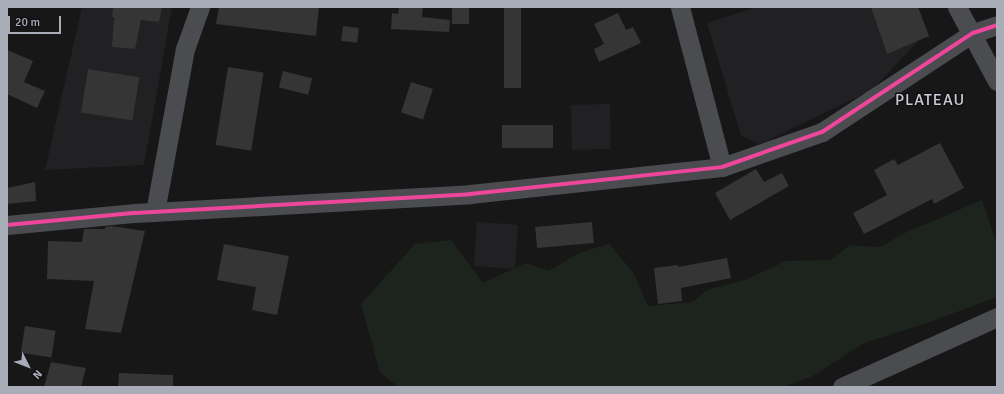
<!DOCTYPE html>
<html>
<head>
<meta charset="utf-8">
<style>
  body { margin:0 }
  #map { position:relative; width:1004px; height:394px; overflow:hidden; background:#171717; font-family:Signika,sans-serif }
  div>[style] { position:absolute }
  .built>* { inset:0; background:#212123; transform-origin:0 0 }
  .green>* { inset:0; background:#1d241e }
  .building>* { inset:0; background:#353536; transform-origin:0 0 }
  .minor>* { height:19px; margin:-9.5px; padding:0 9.5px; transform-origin:9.5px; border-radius:9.5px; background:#4b4c50 }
  .cycleway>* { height:4px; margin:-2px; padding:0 2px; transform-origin:2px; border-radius:2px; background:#ed469a }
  span { translate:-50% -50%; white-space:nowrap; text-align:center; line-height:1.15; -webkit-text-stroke:3px #111113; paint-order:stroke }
  .neighbourhood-label { font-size:16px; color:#c9ccd4; letter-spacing:1px }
  .frame { position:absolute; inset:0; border:8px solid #a8adb8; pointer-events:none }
  .north { position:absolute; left:8px; top:346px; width:40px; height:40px; -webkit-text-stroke:3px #111113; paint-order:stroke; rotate:132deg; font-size:11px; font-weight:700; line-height:16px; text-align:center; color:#a8adb8 }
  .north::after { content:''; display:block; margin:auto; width:14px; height:18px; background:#a8adb8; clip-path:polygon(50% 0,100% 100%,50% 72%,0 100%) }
  .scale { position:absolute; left:8px; top:16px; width:53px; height:18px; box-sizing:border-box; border:2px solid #a8adb8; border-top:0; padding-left:5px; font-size:12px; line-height:14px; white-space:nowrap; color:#a8adb8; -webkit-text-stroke:3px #111113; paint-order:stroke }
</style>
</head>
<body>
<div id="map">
  <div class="built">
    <div style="clip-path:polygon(82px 7px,172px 7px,144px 165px,45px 170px)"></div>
    <div style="clip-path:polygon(757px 7px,918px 7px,929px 36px,919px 40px,872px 90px,760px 144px,741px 136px,707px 23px)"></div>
    <div style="left:610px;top:104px;width:45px;height:39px;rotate:89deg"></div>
    <div style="left:477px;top:222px;width:41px;height:44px;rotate:4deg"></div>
  </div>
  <div class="green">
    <div style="clip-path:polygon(982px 200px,997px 245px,997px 297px,927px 323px,864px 343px,813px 376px,783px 387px,399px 387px,380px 373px,361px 304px,415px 244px,451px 240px,483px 283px,526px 263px,549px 271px,579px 253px,609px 244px,633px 272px,648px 306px,693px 302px,707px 290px,745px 280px,786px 261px,830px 260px,850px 245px,880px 247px,905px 233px)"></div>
  </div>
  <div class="building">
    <div style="clip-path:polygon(113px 7px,162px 7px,159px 22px,141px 20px,135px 49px,112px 47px,114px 17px,112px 17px)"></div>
    <div style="clip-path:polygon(219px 7px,319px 7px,316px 36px,216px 24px)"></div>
    <div style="clip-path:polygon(399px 7px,423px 7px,422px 17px,450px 20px,449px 32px,391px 29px,392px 13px,398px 14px)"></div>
    <div style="left:452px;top:7px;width:17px;height:17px"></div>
    <div style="left:504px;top:7px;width:17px;height:81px"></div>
    <div style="clip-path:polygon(871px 7px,918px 7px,929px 36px,887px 54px)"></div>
    <div style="clip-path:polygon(618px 13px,626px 30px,633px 27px,641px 43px,599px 62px,594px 49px,604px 44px,594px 24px)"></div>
    <div style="left:343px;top:26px;width:16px;height:15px;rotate:7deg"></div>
    <div style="clip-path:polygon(7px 50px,33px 61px,24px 82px,45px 91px,37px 108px,7px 94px)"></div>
    <div style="left:228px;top:67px;width:36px;height:79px;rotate:9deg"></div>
    <div style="left:88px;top:69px;width:52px;height:44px;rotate:9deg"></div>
    <div style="left:283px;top:71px;width:30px;height:17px;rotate:14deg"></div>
    <div style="left:411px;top:82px;width:23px;height:32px;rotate:18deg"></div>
    <div style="left:502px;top:125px;width:51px;height:23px"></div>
    <div style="clip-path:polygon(940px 143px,964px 188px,934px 204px,932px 199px,864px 234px,853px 213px,887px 195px,874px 170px,894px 159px,898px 165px)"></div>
    <div style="clip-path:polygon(756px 169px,764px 182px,782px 173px,789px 186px,730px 220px,715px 193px)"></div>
    <div style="clip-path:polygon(35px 182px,36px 201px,7px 204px,7px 188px)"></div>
    <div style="left:592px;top:222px;width:21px;height:57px;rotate:85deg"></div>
    <div style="clip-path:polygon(111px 226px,145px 231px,121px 333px,85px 329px,94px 281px,47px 279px,48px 241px,82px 242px,84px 229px,105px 229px,105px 227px)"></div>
    <div style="clip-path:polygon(224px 244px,289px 256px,277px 315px,252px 310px,256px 287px,217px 280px)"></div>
    <div style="clip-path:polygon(727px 258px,731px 278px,681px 288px,682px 301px,658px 304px,654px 268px,678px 265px,678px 267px)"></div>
    <div style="left:25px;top:326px;width:31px;height:27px;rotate:9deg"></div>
    <div style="clip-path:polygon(51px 362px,86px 368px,81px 387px,44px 387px)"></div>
    <div style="clip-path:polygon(119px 373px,173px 375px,173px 387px,118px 387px)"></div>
  </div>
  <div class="minor">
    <div style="left:680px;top:7px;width:165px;rotate:75.3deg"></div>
    <div style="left:957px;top:7px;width:84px;rotate:61.6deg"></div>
    <div style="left:155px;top:212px;width:166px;rotate:-79.6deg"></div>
    <div style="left:185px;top:49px;width:45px;rotate:-70.3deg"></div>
    <div style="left:7px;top:225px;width:129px;rotate:-5.4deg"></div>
    <div style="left:135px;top:213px;width:336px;rotate:-3.2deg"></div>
    <div style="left:470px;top:194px;width:253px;rotate:-6.1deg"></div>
    <div style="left:722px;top:167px;width:106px;rotate:-19.3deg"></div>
    <div style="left:822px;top:132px;width:181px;rotate:-33.3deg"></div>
    <div style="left:973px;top:33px;width:25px;rotate:-18deg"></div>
    <div style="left:842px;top:387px;width:170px;rotate:-24.3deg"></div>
  </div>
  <div class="cycleway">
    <div style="left:7px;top:225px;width:129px;rotate:-5.4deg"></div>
    <div style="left:135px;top:213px;width:336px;rotate:-3.2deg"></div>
    <div style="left:470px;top:194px;width:253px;rotate:-6.1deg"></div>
    <div style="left:722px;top:167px;width:106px;rotate:-19.3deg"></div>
    <div style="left:822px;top:132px;width:181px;rotate:-33.3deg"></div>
    <div style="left:973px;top:33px;width:25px;rotate:-18deg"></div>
  </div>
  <div class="neighbourhood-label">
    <span style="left:930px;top:100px">PLATEAU</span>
  </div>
  <div class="frame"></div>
  <div class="north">N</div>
  <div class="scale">20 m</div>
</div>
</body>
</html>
